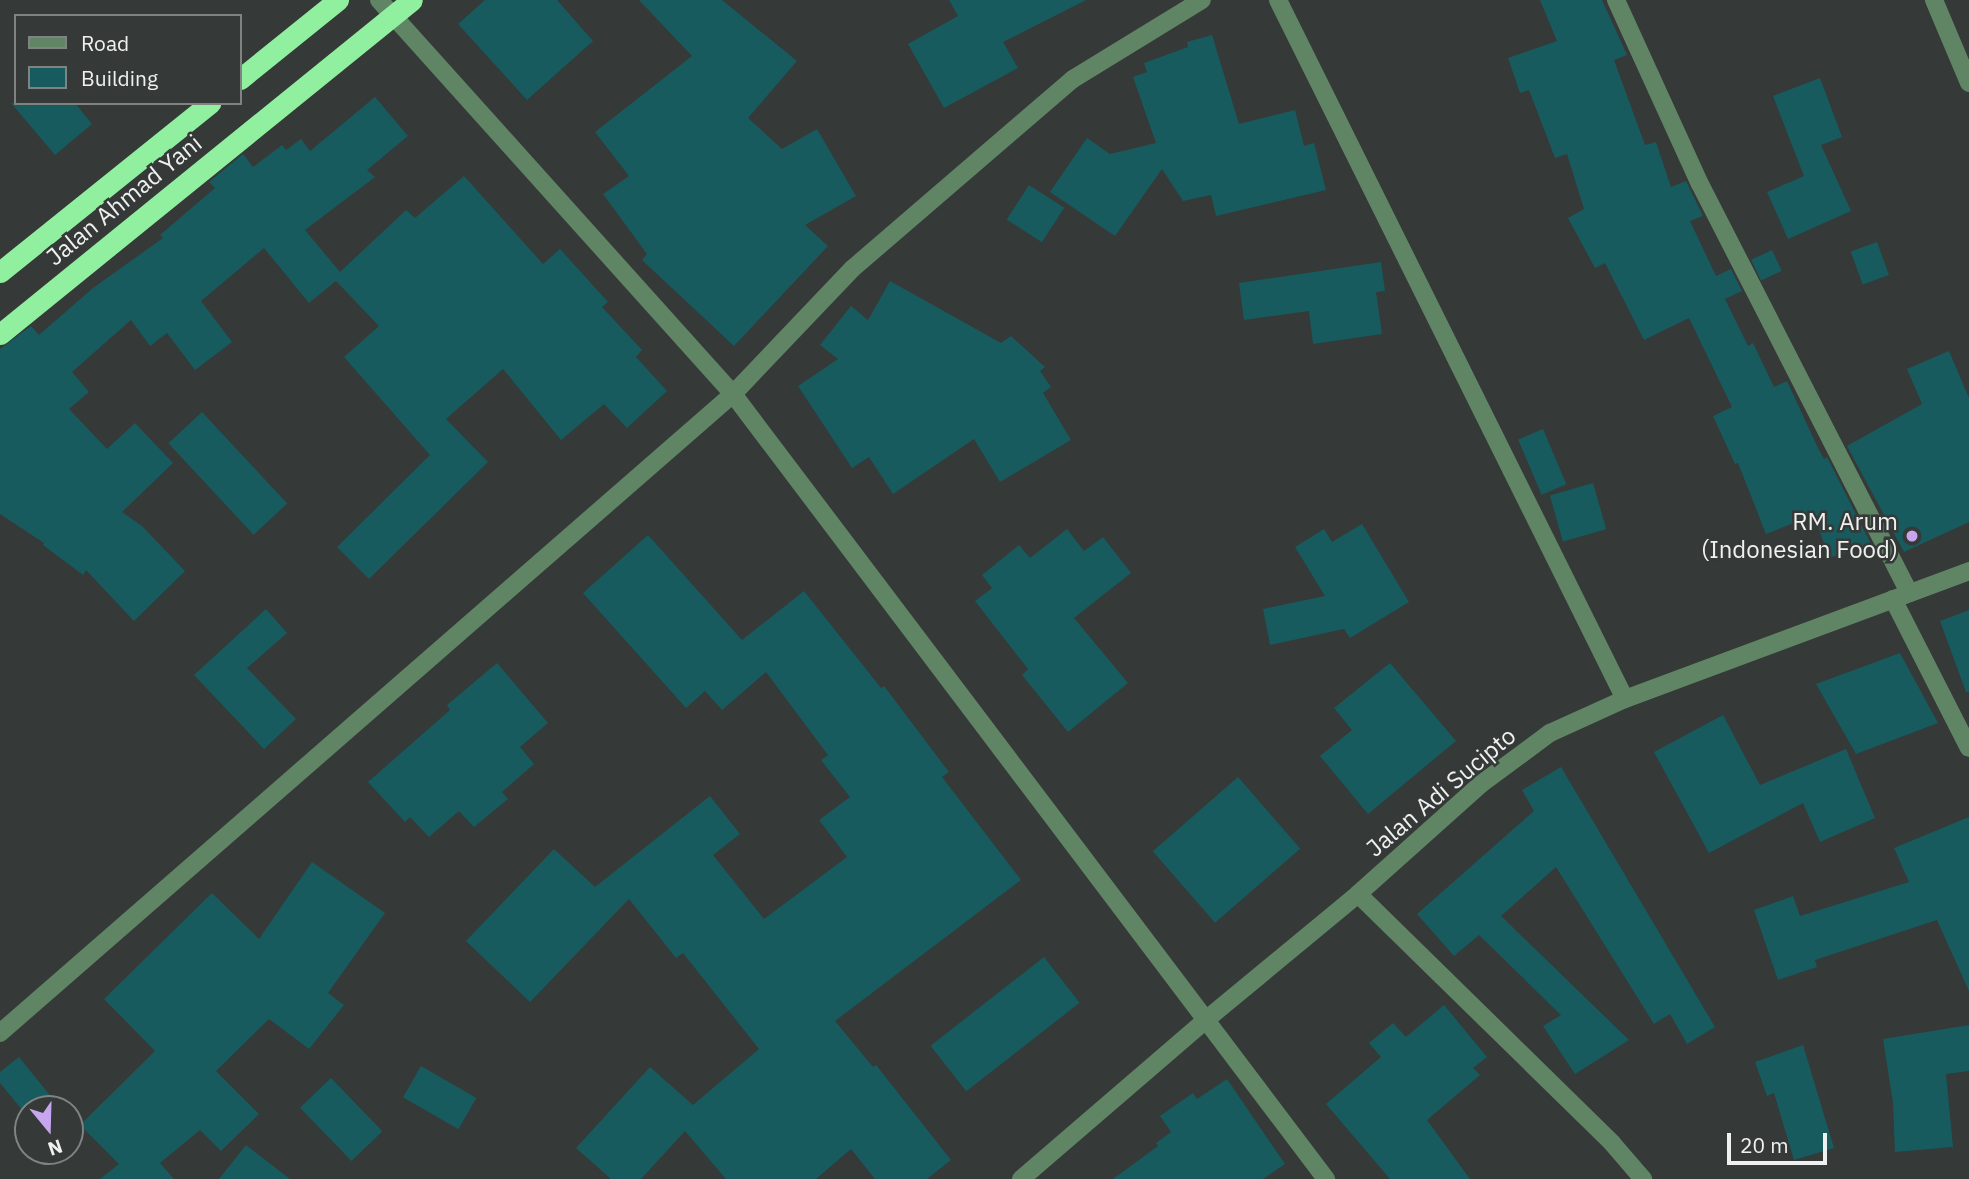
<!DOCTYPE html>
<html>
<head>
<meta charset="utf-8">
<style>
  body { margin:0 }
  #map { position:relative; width:1969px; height:1179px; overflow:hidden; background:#353937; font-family:"IBM Plex Sans",sans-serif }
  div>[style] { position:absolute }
  .building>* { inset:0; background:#175b5f; transform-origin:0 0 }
  .minor>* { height:18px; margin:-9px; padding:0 9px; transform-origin:9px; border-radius:9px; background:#608565 }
  .highway>* { height:21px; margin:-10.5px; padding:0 10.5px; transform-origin:10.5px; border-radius:10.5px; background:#91efa0 }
  .dots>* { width:19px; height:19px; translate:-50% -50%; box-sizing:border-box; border:4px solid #353937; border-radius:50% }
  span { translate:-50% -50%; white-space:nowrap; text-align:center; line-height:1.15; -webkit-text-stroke:5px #353937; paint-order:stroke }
  .street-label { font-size:24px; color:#eef1f0 }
  .poi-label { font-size:24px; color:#eef1f0 }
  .right { translate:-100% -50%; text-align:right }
  .legend { position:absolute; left:14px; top:14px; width:228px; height:91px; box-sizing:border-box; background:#353937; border:2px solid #7f8381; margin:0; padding:9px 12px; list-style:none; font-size:21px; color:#eef1f0 }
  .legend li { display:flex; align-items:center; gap:14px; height:35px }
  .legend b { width:35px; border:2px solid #7f8381 }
  .north { position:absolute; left:14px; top:1095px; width:70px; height:70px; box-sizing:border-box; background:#353937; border:2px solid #7f8381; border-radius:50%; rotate:161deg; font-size:19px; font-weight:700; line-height:28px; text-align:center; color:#eef1f0 }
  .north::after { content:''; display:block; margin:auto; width:24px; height:32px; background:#c7a6ef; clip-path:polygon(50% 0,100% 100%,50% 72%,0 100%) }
  .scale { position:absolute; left:1727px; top:1133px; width:100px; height:32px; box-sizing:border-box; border:4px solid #eef1f0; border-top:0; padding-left:9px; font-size:21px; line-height:24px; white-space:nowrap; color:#eef1f0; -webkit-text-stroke:5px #353937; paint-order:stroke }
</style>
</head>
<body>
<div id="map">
  <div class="building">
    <div style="clip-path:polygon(485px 0,557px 0,593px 41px,527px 100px,458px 24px)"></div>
    <div style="clip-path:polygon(639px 0,722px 0,797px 61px,748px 118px,782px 149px,817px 129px,856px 196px,805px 225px,828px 246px,734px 346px,642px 260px,647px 254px,603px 194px,629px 176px,595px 132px,692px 56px)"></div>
    <div style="clip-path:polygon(949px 0,1086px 0,1003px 42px,1018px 68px,944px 108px,908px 44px,958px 16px)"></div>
    <div style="clip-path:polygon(1540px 0,1602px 0,1627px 55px,1614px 60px,1645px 145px,1656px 142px,1671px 187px,1686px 181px,1703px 216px,1690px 221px,1716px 276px,1731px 269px,1742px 291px,1725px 299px,1748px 346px,1753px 343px,1774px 387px,1787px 381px,1817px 446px,1824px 459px,1827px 457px,1871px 544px,1829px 558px,1814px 515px,1766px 534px,1738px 463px,1735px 464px,1713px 416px,1732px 407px,1689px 318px,1644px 340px,1605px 263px,1595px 268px,1568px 218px,1584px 209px,1567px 154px,1555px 158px,1529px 90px,1520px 93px,1508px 58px,1557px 41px)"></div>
    <div style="clip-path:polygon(1212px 35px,1239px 124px,1295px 110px,1304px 146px,1314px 143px,1326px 190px,1216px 216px,1211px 195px,1183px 201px,1162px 169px,1115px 236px,1050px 192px,1087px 138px,1110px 154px,1156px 143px,1133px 77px,1147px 72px,1144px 63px,1188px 47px,1187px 42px)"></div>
    <div style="clip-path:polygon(1820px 78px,1842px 137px,1821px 145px,1851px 211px,1788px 239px,1767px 192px,1804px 176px,1773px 96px)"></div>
    <div style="clip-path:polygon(375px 97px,408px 136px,367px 170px,375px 177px,305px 230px,340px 272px,406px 210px,415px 218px,464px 176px,543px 264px,560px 249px,608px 302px,602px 307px,642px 350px,636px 357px,667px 391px,627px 428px,604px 404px,561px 440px,503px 369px,446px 419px,488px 462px,369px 579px,337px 547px,430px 455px,344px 357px,379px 326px,336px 281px,309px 303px,264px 248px,201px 301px,232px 342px,195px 370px,167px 333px,150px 346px,131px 320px,72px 372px,89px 392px,69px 409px,107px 449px,135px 423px,173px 463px,122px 512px,142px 526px,185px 571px,134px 621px,86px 570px,83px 575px,43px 545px,44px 543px,0 514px,0 349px,31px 326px,39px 335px,93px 288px,163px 238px,160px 235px,215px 188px,209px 182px,243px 154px,253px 167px,282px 145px,286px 150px,301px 139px,310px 151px)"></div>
    <div style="clip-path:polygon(11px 103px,75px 103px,92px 124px,55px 155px)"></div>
    <div style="left:1029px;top:185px;width:42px;height:41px;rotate:33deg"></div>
    <div style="left:1877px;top:242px;width:35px;height:28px;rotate:70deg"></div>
    <div style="left:1772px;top:250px;width:23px;height:23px;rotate:65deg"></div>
    <div style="clip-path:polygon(1381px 262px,1385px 291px,1376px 292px,1382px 334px,1313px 344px,1309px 311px,1244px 320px,1239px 283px)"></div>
    <div style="clip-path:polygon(890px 281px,1001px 343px,1011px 336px,1045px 367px,1040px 371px,1051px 387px,1043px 393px,1071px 440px,1000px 482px,974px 439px,893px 494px,869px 457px,852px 468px,798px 386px,838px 359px,820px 345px,851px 306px,868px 320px)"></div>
    <div style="clip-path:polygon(1949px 351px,1969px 398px,1969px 522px,1904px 552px,1847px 446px,1922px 404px,1907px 369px)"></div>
    <div style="left:202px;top:412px;width:125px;height:46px;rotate:47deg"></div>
    <div style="left:1543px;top:429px;width:60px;height:27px;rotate:67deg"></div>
    <div style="left:1593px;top:483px;width:48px;height:45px;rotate:74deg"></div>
    <div style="clip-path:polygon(1362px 524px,1409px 602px,1350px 638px,1344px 629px,1270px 645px,1263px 609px,1325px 596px,1295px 547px,1324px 529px,1332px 542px)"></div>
    <div style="clip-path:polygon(1067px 529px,1084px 551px,1103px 537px,1131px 573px,1074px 618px,1128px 683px,1068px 732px,1022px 675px,1028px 669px,975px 601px,992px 588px,982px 575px,1019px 545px,1030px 558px)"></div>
    <div style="clip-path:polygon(648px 535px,742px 640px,804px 591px,881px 688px,884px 686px,949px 772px,942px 777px,1021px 880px,835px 1021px,873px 1067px,876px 1065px,951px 1160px,927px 1179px,875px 1179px,851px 1149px,816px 1179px,726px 1179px,685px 1131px,641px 1179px,611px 1179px,576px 1148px,650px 1067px,693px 1105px,759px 1049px,683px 953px,676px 958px,629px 899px,530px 1002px,466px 941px,554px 849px,595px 887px,710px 796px,740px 834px,713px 855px,764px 919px,847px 857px,819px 820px,850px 797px,821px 760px,828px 755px,766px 672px,722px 710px,705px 691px,686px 708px,583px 593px)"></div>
    <div style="clip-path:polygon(266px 609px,287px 633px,247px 668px,296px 719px,264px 749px,194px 675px)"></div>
    <div style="clip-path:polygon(1969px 610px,1969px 692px,1966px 692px,1940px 621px)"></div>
    <div style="clip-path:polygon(1900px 653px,1938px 723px,1856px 754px,1816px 684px)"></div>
    <div style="clip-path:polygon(497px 663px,548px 723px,520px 747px,534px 764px,502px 792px,508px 799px,474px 827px,459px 811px,429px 837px,410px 817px,405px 822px,368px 782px,450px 710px,447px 705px)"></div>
    <div style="clip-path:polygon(1390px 663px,1456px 741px,1368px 814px,1320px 756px,1352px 730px,1334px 708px)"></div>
    <div style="clip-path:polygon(1723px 715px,1760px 785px,1846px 749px,1875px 818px,1820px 842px,1803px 803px,1709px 853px,1654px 752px)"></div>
    <div style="clip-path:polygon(1561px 767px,1715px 1027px,1687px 1044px,1670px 1014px,1654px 1024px,1556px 867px,1501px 916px,1629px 1040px,1575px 1074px,1543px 1026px,1561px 1015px,1479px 935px,1454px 956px,1417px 914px,1534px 811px,1522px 790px)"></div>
    <div style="left:1238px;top:777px;width:95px;height:113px;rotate:49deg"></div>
    <div style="clip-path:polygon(1969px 817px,1969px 991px,1937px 920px,1815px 960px,1817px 967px,1778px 980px,1754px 910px,1793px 896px,1800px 916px,1909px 882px,1894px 848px)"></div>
    <div style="clip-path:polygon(312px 862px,385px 913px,328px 993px,344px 1005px,309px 1049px,269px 1019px,216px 1071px,259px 1114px,221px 1151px,200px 1130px,160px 1163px,174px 1179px,100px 1179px,119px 1164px,80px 1125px,155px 1051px,104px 999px,212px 893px,259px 939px)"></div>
    <div style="left:1044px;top:957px;width:58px;height:144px;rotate:52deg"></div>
    <div style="clip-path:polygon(1444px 1005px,1487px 1057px,1473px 1068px,1480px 1075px,1427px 1120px,1470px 1179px,1390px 1179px,1326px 1104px,1381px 1057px,1369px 1043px,1393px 1023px,1406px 1037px)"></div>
    <div style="clip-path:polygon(1969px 1025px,1969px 1071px,1946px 1074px,1953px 1147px,1895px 1152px,1893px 1103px,1883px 1039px)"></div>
    <div style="clip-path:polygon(1803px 1045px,1834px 1148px,1794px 1160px,1774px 1093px,1767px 1096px,1755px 1062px)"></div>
    <div style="clip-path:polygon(19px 1057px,61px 1109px,28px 1109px,28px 1117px,0 1083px,0 1072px)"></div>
    <div style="left:421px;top:1066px;width:64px;height:36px;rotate:30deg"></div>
    <div style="left:331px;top:1078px;width:74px;height:43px;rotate:46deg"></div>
    <div style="clip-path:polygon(1227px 1079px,1285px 1164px,1263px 1179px,1113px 1179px,1158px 1146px,1156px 1143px,1171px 1132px,1160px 1116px,1193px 1093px,1197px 1099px)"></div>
    <div style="clip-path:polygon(246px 1145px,290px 1179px,219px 1179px)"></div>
  </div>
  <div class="minor">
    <div style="left:379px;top:0;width:530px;rotate:48.06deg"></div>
    <div style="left:733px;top:394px;width:984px;rotate:52.93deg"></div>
    <div style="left:1278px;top:0;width:780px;rotate:63.6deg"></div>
    <div style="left:1616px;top:0;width:202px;rotate:65.5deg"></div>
    <div style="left:1700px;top:184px;width:459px;rotate:62.9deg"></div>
    <div style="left:1934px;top:0;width:90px;rotate:67.1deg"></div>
    <div style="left:1893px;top:599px;width:167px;rotate:63deg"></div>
    <div style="left:1358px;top:894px;width:356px;rotate:44.4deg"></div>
    <div style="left:1612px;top:1143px;width:48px;rotate:49.3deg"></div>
    <div style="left:0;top:1033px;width:972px;rotate:-41.08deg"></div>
    <div style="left:733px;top:394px;width:173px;rotate:-46.4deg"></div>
    <div style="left:852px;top:269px;width:291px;rotate:-40.7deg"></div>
    <div style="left:1073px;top:79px;width:151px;rotate:-31.5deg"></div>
    <div style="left:1021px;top:1179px;width:245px;rotate:-40.7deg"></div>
    <div style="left:1207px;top:1019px;width:196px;rotate:-39.6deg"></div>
    <div style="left:1358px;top:894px;width:165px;rotate:-41.8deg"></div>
    <div style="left:1481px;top:784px;width:86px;rotate:-36.5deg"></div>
    <div style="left:1550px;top:733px;width:82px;rotate:-24.4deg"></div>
    <div style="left:1625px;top:699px;width:367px;rotate:-20.4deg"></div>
  </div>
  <div class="highway">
    <div style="left:240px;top:79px;width:126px;rotate:-38.9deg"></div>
    <div style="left:0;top:272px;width:270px;rotate:-38.8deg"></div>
    <div style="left:0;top:334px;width:530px;rotate:-39.03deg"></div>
  </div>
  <div class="dots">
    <div style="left:1912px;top:536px;background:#c7a6ef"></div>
  </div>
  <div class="street-label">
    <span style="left:124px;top:200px;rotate:-39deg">Jalan Ahmad Yani</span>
    <span style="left:1441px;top:792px;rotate:-40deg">Jalan Adi Sucipto</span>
  </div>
  <div class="poi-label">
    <span class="right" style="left:1898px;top:536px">RM. Arum<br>(Indonesian Food)</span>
  </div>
  <ul class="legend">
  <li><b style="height:9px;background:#608565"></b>Road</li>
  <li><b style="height:19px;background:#175b5f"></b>Building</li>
  </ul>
  <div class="north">N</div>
  <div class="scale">20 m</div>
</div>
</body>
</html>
